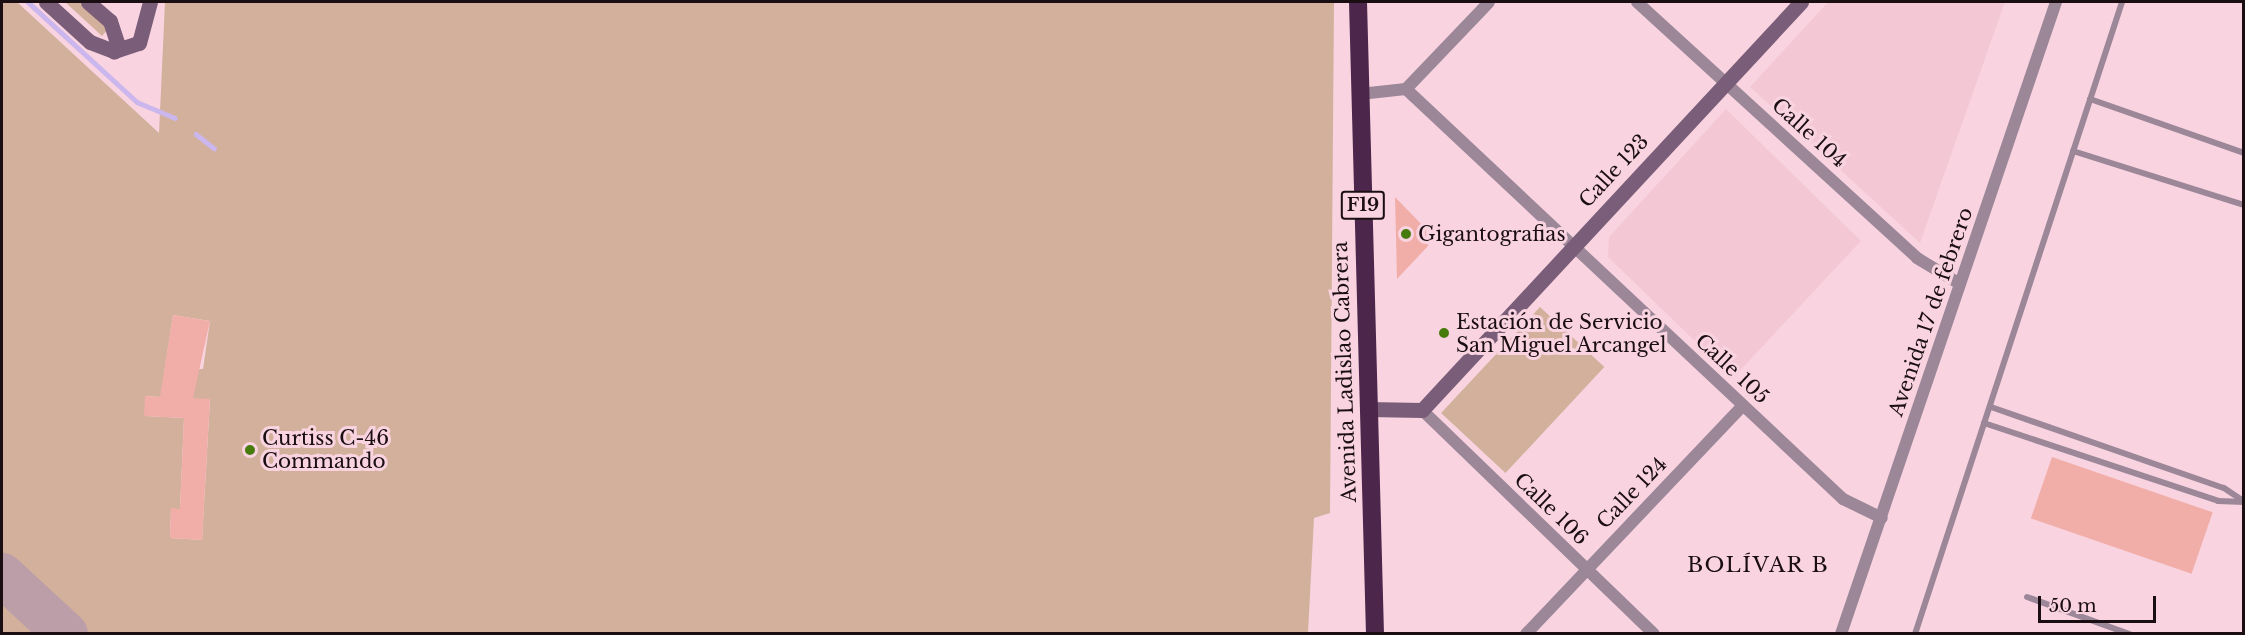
<!DOCTYPE html>
<html>
<head>
<meta charset="utf-8">
<style>
  body { margin:0 }
  #map { position:relative; width:2245px; height:635px; overflow:hidden; background:#f9d4e0; font-family:"Libre Baskerville",serif }
  div>[style] { position:absolute }
  .built>* { inset:0; background:#f4c7d5 }
  .green>* { inset:0; background:#d2b09c; transform-origin:0 0 }
  .stream>* { height:4.5px; margin:-2.25px; padding:0 2.25px; transform-origin:2.25px; border-radius:2.25px; background:#cbb6ed }
  .taxiway>* { height:44px; margin:-22px; padding:0 22px; transform-origin:22px; border-radius:22px; background:#bc9ea8 }
  .building>* { inset:0; background:#f1aea9; transform-origin:0 0 }
  .lane>* { height:6px; margin:-3px; padding:0 3px; transform-origin:3px; border-radius:3px; background:#9c8799 }
  .street>* { height:12px; margin:-6px; padding:0 6px; transform-origin:6px; border-radius:6px; background:#9c8799 }
  .secondary>* { height:15px; margin:-7.5px; padding:0 7.5px; transform-origin:7.5px; border-radius:7.5px; background:#7a5d78 }
  .highway>* { height:18px; margin:-9px; padding:0 9px; transform-origin:9px; border-radius:9px; background:#4d264b }
  .dots>* { width:16px; height:16px; translate:-50% -50%; box-sizing:border-box; border:3px solid #f9d4e0; border-radius:50% }
  span { translate:-50% -50%; white-space:nowrap; text-align:center; line-height:1.15; -webkit-text-stroke:6px #f9d4e0; paint-order:stroke }
  .shield-label span { padding:2px 4px; background:#f9d4e0; border:2px solid; border-radius:4px; -webkit-text-stroke-width:0 }
  .shield-label { font-size:18px; color:#1a0e12; font-weight:700 }
  .street-label { font-size:20px; color:#1a0e12 }
  .poi-label { font-size:20px; color:#1a0e12 }
  .left { translate:0 -50%; text-align:left }
  .neighbourhood-label { font-size:21px; color:#1a0e12; letter-spacing:1.5px }
  .frame { position:absolute; inset:0; border:3px solid #1a0e12; pointer-events:none }
  .scale { position:absolute; left:2038px; top:596px; width:118px; height:27px; box-sizing:border-box; border:3px solid #1a0e12; border-top:0; padding-left:8px; font-size:18px; line-height:21px; white-space:nowrap; color:#1a0e12; -webkit-text-stroke:4px #f9d4e0; paint-order:stroke }
</style>
</head>
<body>
<div id="map">
  <div class="built">
    <div style="clip-path:polygon(1828px 2px,2005px 2px,1920px 243px,1750px 87px)"></div>
    <div style="clip-path:polygon(1726px 109px,1861px 241px,1733px 378px,1608px 257px,1609px 237px)"></div>
  </div>
  <div class="green">
    <div style="clip-path:polygon(evenodd,2px 2px,17px 2px,159px 133px,165px 2px,1334px 2px,1330px 513px,1314px 518px,1308px 633px,2px 633px,2px 2px,173px 315px,210px 321px,203px 369px,198px 369px,196px 380px,164px 374px,173px 315px,2px 2px,145px 396px,210px 400px,202px 540px,170px 538px,171px 509px,180px 509px,184px 418px,145px 416px,145px 396px)"></div>
    <div style="clip-path:polygon(65px 2px,80px 2px,109px 28px,102px 36px)"></div>
    <div style="left:1540px;top:307px;width:88px;height:145px;rotate:43deg"></div>
  </div>
  <div class="stream">
    <div style="left:28px;top:2px;width:148px;rotate:42.5deg"></div>
    <div style="left:137px;top:102px;width:41px;rotate:22.8deg"></div>
    <div style="left:196px;top:134px;width:23px;rotate:38deg"></div>
  </div>
  <div class="taxiway">
    <div style="left:2px;top:575px;width:87px;rotate:42.7deg"></div>
  </div>
  <div class="building">
    <div style="clip-path:polygon(1395px 197px,1426px 229px,1428px 246px,1397px 279px)"></div>
    <div style="clip-path:polygon(173px 315px,210px 321px,193px 398px,210px 399px,202px 540px,170px 538px,171px 508px,180px 509px,184px 418px,144px 416px,145px 396px,160px 397px)"></div>
    <div style="left:2052px;top:457px;width:170px;height:65px;rotate:19deg"></div>
  </div>
  <div class="lane">
    <div style="left:2090px;top:99px;width:163px;rotate:19.3deg"></div>
    <div style="left:2073px;top:151px;width:179px;rotate:17.5deg"></div>
    <div style="left:1991px;top:407px;width:247px;rotate:19.2deg"></div>
    <div style="left:2224px;top:488px;width:23px;rotate:34deg"></div>
    <div style="left:1984px;top:423px;width:247px;rotate:18.4deg"></div>
    <div style="left:2218px;top:501px;width:26px;rotate:2deg"></div>
    <div style="left:2027px;top:597px;width:109px;rotate:19.9deg"></div>
    <div style="left:1915px;top:634px;width:665px;rotate:-71.86deg"></div>
  </div>
  <div class="street">
    <div style="left:1637px;top:2px;width:379px;rotate:42.4deg"></div>
    <div style="left:1917px;top:258px;width:50px;rotate:31.2deg"></div>
    <div style="left:1406px;top:89px;width:599px;rotate:43.17deg"></div>
    <div style="left:1843px;top:499px;width:43px;rotate:26deg"></div>
    <div style="left:1360px;top:94px;width:46px;rotate:-6.2deg"></div>
    <div style="left:1406px;top:89px;width:120px;rotate:-46.3deg"></div>
    <div style="left:1422px;top:410px;width:322px;rotate:44deg"></div>
    <div style="left:1526px;top:634px;width:315px;rotate:-46.5deg"></div>
    <div style="left:1841px;top:634px;width:668px;rotate:-71.21deg"></div>
  </div>
  <div class="secondary">
    <div style="left:46px;top:2px;width:59px;rotate:42.3deg"></div>
    <div style="left:90px;top:42px;width:26px;rotate:21deg"></div>
    <div style="left:114px;top:51px;width:26px;rotate:-18deg"></div>
    <div style="left:139px;top:43px;width:42px;rotate:-75deg"></div>
    <div style="left:88px;top:2px;width:29px;rotate:41deg"></div>
    <div style="left:110px;top:21px;width:23px;rotate:72deg"></div>
    <div style="left:117px;top:43px;width:9px;rotate:111deg"></div>
    <div style="left:1368px;top:409px;width:54px;rotate:1.1deg"></div>
    <div style="left:1422px;top:410px;width:557px;rotate:-47.11deg"></div>
  </div>
  <div class="highway">
    <div style="left:1358px;top:2px;width:632px;rotate:88.46deg"></div>
  </div>
  <div class="dots">
    <div style="left:1406px;top:234px;background:#477b0c"></div>
    <div style="left:1444px;top:333px;background:#477b0c"></div>
    <div style="left:250px;top:450px;background:#477b0c"></div>
  </div>
  <div class="shield-label">
    <span style="left:1363px;top:205px">F19</span>
  </div>
  <div class="street-label">
    <span style="left:1809px;top:133px;rotate:42deg">Calle 104</span>
    <span style="left:1614px;top:171px;rotate:-47deg">Calle 123</span>
    <span style="left:1931px;top:312px;rotate:-71deg">Avenida 17 de febrero</span>
    <span style="left:1732px;top:369px;rotate:43deg">Calle 105</span>
    <span style="left:1345px;top:372px;rotate:-92deg">Avenida Ladislao Cabrera</span>
    <span style="left:1632px;top:493px;rotate:-46deg">Calle 124</span>
    <span style="left:1551px;top:509px;rotate:44deg">Calle 106</span>
  </div>
  <div class="poi-label">
    <span class="left" style="left:1418px;top:234px">Gigantografias</span>
    <span class="left" style="left:1456px;top:334px">Estación de Servicio<br>San Miguel Arcangel</span>
    <span class="left" style="left:262px;top:450px">Curtiss C-46<br>Commando</span>
  </div>
  <div class="neighbourhood-label">
    <span style="left:1758px;top:565px">BOLÍVAR B</span>
  </div>
  <div class="frame"></div>
  <div class="scale">50 m</div>
</div>
</body>
</html>
